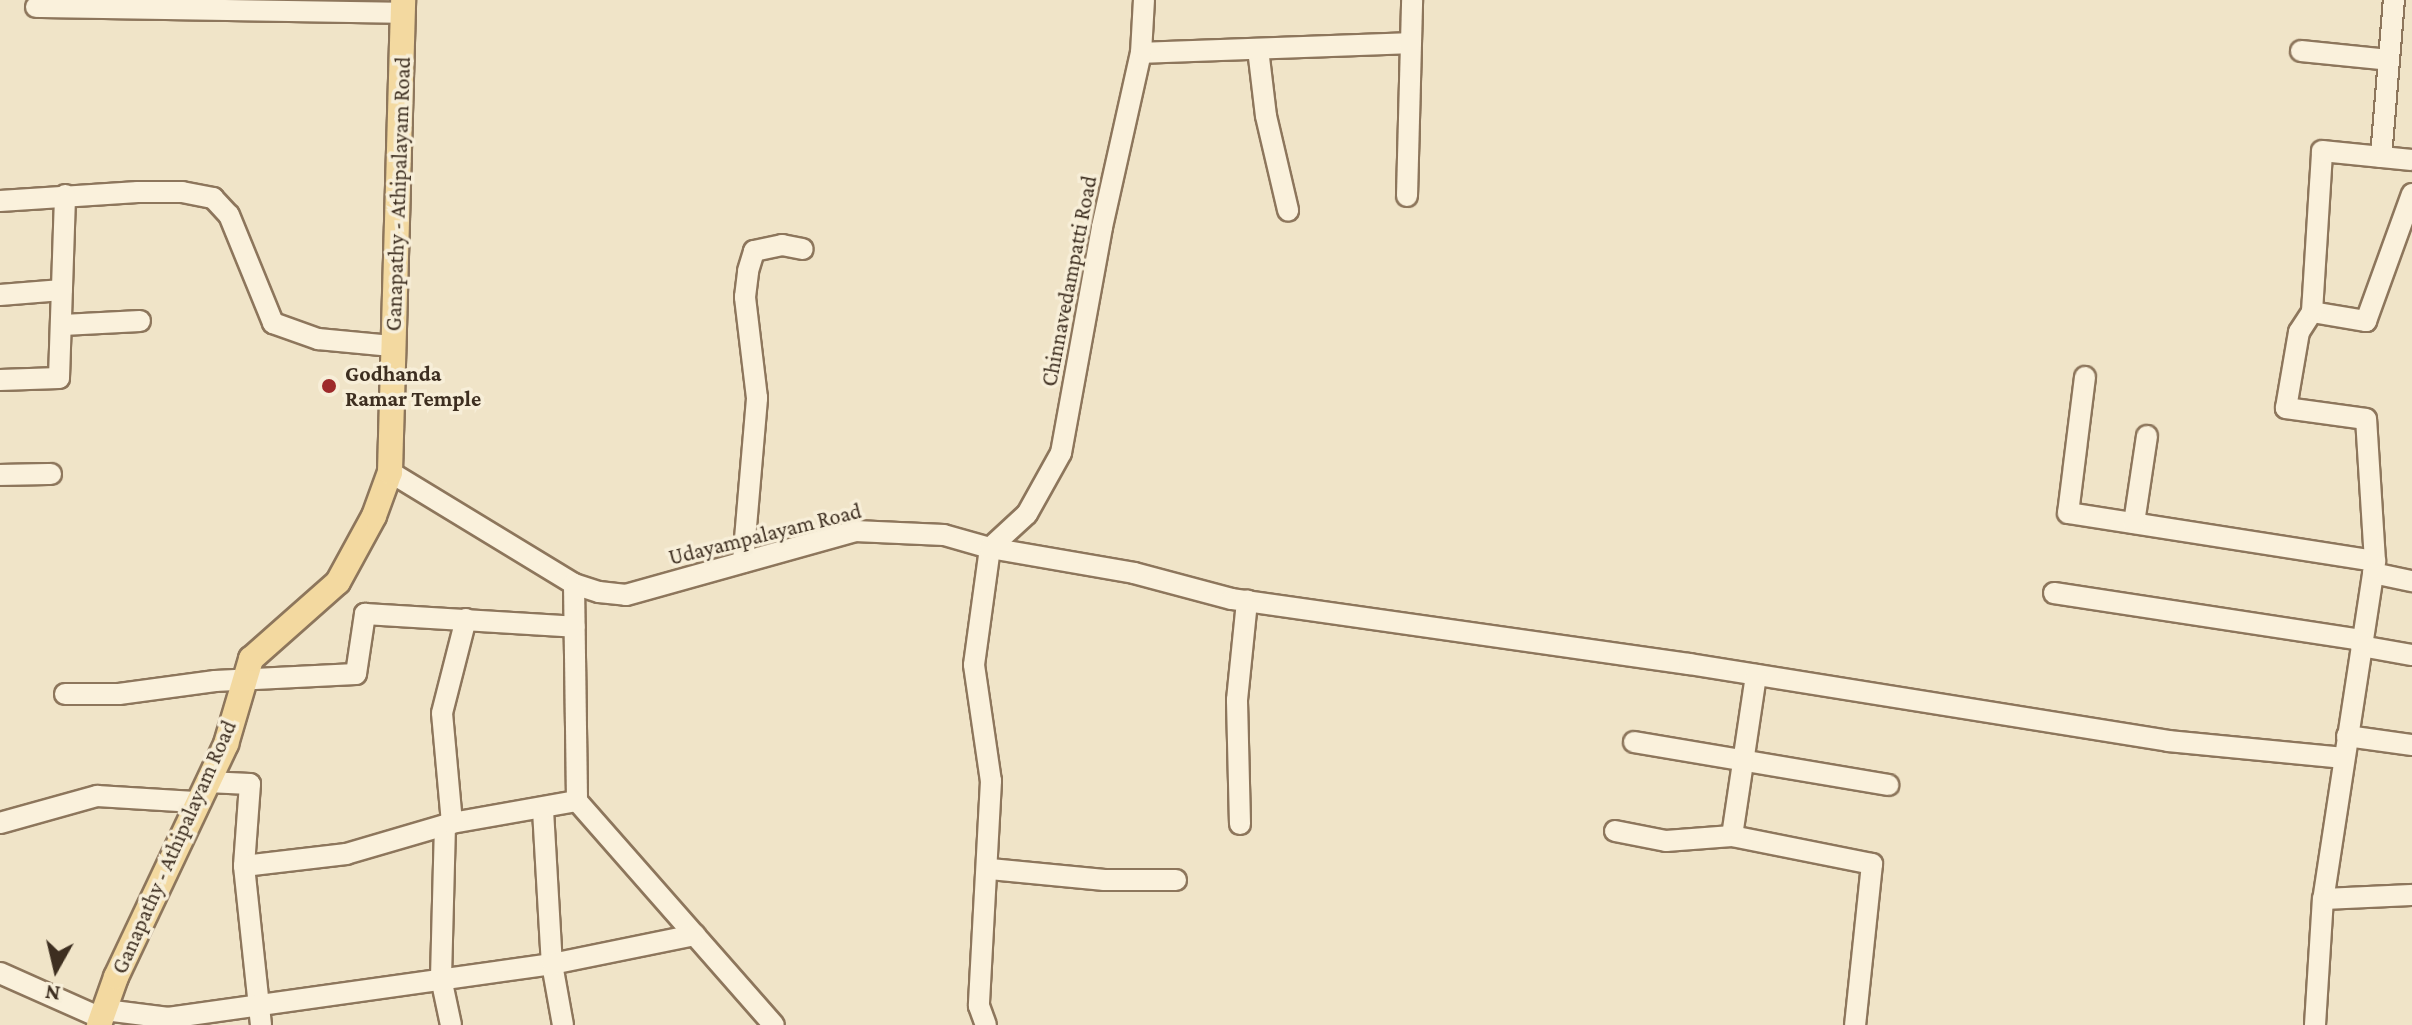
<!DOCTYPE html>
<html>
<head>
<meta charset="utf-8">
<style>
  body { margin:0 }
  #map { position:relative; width:2412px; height:1025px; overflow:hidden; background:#f0e4c8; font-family:"Crimson Pro",serif }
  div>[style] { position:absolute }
  .roads { filter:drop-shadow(2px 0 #8d765c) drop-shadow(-2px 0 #8d765c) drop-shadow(0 2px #8d765c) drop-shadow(0 -2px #8d765c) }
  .minor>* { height:20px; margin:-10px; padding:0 10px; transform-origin:10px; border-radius:10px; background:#faf1dc }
  .major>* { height:24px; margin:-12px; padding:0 12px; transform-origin:12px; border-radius:12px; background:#f3d9a0 }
  .dots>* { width:22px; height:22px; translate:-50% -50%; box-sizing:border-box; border:4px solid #f7eed8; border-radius:50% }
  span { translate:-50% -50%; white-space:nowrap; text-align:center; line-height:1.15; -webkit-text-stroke:7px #f7eed8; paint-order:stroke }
  .street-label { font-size:22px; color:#3d2e20 }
  .poi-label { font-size:22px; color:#3d2e20; font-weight:700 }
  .left { translate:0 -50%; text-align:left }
  .north { position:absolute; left:16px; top:929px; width:80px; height:80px; -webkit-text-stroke:6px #f7eed8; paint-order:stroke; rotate:188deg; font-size:22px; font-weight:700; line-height:32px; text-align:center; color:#3d2e20 }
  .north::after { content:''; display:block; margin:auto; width:28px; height:36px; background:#3d2e20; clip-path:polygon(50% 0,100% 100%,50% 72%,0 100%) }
</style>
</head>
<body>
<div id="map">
  <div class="roads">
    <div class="minor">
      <div style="left:36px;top:7px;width:367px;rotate:0.9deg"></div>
      <div style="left:1258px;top:49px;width:67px;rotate:83.2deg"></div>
      <div style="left:1266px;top:116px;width:97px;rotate:76.8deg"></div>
      <div style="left:2301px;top:51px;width:88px;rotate:5.8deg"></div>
      <div style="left:1141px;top:53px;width:270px;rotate:-2.1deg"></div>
      <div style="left:2381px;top:157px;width:158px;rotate:-85.3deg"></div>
      <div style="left:1407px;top:196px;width:196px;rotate:-88.5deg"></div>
      <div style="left:0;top:201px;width:138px;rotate:-3.7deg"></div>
      <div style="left:138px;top:192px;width:44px"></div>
      <div style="left:182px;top:192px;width:32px;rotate:11deg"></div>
      <div style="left:213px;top:198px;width:23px;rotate:47deg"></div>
      <div style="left:229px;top:215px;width:117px;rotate:67.8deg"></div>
      <div style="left:273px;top:323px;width:48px;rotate:19.6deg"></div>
      <div style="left:318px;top:339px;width:74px;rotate:5.4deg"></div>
      <div style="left:0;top:295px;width:62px;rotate:-4.6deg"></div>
      <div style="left:2312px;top:312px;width:55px;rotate:9.5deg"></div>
      <div style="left:2366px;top:321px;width:135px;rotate:-70.1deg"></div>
      <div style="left:63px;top:325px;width:77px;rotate:-3deg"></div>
      <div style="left:2085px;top:377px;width:137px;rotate:97.1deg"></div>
      <div style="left:2068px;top:513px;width:311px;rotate:8.9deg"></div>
      <div style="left:2375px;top:561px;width:342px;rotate:98.7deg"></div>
      <div style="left:0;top:380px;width:59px;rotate:-1.9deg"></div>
      <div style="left:59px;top:378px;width:183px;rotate:-88.1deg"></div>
      <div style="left:390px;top:472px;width:215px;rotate:31.3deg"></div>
      <div style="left:574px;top:584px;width:26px;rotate:18deg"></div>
      <div style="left:599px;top:592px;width:27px;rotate:6deg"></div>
      <div style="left:626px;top:595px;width:238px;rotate:-15.6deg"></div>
      <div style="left:855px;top:531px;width:89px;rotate:2.6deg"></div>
      <div style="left:944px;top:535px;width:48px;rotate:15.8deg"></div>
      <div style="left:990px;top:548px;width:118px;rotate:97.8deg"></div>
      <div style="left:974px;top:665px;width:117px;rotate:81.7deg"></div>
      <div style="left:991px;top:781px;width:225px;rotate:93.1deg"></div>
      <div style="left:979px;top:1006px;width:20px;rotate:70deg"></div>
      <div style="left:0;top:475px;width:51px;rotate:-1.1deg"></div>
      <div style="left:2134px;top:523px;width:88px;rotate:-81.5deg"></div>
      <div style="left:990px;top:548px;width:146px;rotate:9.8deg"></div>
      <div style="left:1134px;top:573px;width:101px;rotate:14.9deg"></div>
      <div style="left:1232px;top:599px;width:462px;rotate:8.1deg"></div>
      <div style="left:1689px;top:664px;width:485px;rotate:9.1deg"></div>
      <div style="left:2168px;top:741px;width:177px;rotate:5.5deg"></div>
      <div style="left:990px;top:548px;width:50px;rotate:-42.6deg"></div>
      <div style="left:1027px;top:514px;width:70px;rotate:-60.9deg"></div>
      <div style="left:1061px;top:453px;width:230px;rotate:-79.7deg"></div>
      <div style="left:1102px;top:227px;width:178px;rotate:-77.4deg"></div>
      <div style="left:1141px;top:53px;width:53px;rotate:-86.8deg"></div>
      <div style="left:2375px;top:561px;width:142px;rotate:-93.6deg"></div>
      <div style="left:2366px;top:419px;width:81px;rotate:-172.2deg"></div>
      <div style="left:2286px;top:408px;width:77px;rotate:-80.3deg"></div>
      <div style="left:2299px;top:332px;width:24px;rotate:-57deg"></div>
      <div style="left:2312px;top:312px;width:161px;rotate:-86.4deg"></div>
      <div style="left:2322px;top:151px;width:90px;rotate:5.7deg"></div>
      <div style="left:743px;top:562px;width:165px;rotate:-85.1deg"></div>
      <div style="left:757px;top:398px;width:102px;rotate:-96.8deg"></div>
      <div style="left:745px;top:297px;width:26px;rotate:-83deg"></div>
      <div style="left:748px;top:271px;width:21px;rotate:-73deg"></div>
      <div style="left:754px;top:251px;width:29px;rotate:-12deg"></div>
      <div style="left:782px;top:245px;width:21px;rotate:11deg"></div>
      <div style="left:2373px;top:573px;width:40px;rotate:12deg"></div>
      <div style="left:574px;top:584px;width:217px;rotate:89.2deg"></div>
      <div style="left:577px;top:801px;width:298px;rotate:48.7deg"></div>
      <div style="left:2054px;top:593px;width:312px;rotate:8.7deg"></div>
      <div style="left:2361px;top:646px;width:52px;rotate:10deg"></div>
      <div style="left:65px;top:694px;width:54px"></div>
      <div style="left:119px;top:694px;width:97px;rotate:-7.7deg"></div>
      <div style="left:215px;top:681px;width:141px;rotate:-2.8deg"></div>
      <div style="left:356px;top:674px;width:61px;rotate:-81.5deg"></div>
      <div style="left:365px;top:614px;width:210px;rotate:3.5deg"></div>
      <div style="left:2347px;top:736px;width:66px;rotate:7.9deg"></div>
      <div style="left:1634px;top:742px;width:258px;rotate:9.6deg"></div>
      <div style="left:207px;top:782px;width:43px;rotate:2.7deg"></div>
      <div style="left:250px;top:784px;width:82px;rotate:94.2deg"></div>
      <div style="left:244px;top:866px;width:160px;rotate:83.9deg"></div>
      <div style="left:543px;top:810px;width:154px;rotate:86.7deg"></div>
      <div style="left:552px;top:964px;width:62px;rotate:79.8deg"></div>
      <div style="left:0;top:823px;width:101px;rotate:-15.6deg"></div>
      <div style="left:97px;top:796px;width:98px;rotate:3.5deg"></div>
      <div style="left:452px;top:823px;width:110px;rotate:-95.2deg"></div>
      <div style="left:442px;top:713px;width:97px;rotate:-75.7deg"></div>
      <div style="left:1240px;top:824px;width:124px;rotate:-91.4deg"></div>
      <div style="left:1237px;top:700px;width:100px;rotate:-84.2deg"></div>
      <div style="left:445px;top:825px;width:153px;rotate:91.5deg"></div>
      <div style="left:441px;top:978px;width:48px;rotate:78deg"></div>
      <div style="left:1615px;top:831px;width:52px;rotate:11.1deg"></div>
      <div style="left:1666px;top:841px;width:66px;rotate:-4.3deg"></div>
      <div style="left:1732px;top:836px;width:143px;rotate:11.3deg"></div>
      <div style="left:1872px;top:864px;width:162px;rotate:96deg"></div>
      <div style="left:1732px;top:836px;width:163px;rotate:-81.5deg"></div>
      <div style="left:244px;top:866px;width:103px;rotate:-6.7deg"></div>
      <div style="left:346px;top:854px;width:110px;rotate:-16.3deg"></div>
      <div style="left:452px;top:823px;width:127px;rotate:-10deg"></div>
      <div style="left:990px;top:869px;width:115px;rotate:5.5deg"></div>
      <div style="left:1104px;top:880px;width:72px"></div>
      <div style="left:0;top:973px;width:111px;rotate:24deg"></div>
      <div style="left:105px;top:1010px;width:64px;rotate:7.2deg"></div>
      <div style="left:168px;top:1018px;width:388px;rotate:-8deg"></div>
      <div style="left:552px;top:964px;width:146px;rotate:-11.5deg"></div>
      <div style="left:2315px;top:1025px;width:126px;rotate:-86.4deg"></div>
      <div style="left:2323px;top:899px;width:89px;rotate:-2.6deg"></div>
    </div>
    <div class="major">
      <div style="left:99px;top:1025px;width:51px;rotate:-70.5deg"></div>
      <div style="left:116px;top:977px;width:258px;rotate:-64.7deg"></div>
      <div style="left:226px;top:744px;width:89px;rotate:-73.6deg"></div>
      <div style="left:251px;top:659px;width:116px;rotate:-41.5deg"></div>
      <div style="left:338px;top:582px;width:75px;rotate:-61.4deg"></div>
      <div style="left:374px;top:516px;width:47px;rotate:-70deg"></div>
      <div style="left:390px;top:472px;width:472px;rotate:-88.4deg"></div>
    </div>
  </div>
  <div class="dots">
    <div style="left:329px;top:386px;background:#9e2a2b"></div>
  </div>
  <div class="street-label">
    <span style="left:398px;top:194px;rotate:-88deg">Ganapathy - Athipalayam Road</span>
    <span style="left:1069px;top:281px;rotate:-79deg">Chinnavedampatti Road</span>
    <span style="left:765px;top:534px;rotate:-14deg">Udayampalayam Road</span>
    <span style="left:174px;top:847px;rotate:-66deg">Ganapathy - Athipalayam Road</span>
  </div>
  <div class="poi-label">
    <span class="left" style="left:345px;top:386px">Godhanda<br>Ramar Temple</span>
  </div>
  <div class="north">N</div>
</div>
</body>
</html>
